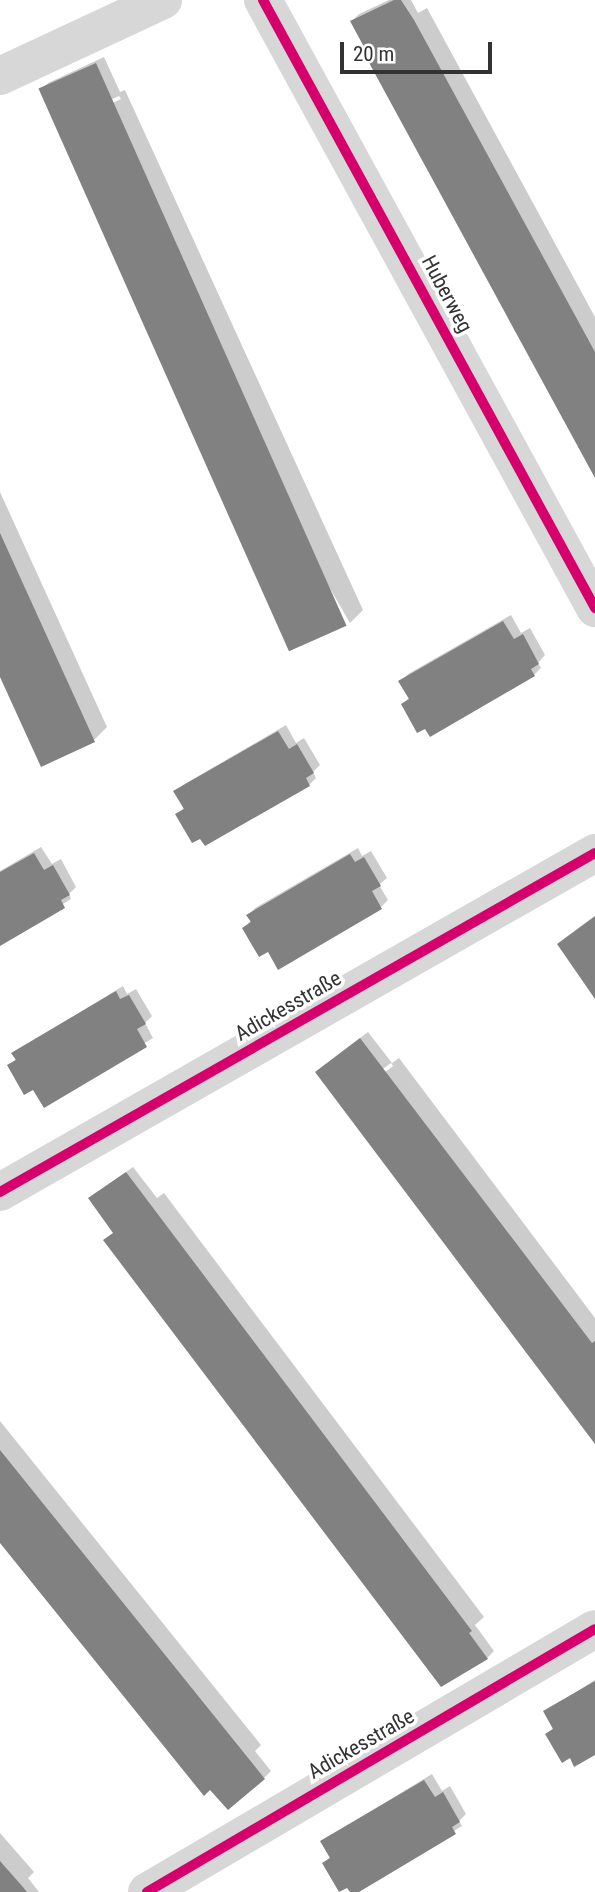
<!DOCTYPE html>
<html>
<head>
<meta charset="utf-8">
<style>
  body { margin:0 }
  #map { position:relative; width:595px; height:1892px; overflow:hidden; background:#fff; font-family:"Roboto Condensed",sans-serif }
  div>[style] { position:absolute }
  .shadow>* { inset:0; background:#0003 }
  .building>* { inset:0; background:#818181; transform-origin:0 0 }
  .minor>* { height:38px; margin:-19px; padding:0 19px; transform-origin:19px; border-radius:19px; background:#d7d7d7 }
  .cycleway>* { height:10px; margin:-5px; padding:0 5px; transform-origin:5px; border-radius:5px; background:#d6006c }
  span { translate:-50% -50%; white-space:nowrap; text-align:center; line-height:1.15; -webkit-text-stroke:7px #fff; paint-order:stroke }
  .street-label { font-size:21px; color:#333 }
  .scale { position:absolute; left:340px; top:42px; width:152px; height:32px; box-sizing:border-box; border:4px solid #333; border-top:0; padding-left:9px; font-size:21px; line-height:24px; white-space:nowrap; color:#333; -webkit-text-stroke:5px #fff; paint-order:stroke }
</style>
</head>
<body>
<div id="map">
  <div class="shadow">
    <div style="clip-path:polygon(389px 0,411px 0,418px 13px,427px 8px,595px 317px,595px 475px,352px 21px,359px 14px)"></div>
    <div style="clip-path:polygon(evenodd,104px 57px,120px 92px,125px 90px,363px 610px,350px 623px,41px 91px,48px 83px,104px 57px,119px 96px,121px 99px,71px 122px,71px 118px,119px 96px)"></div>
    <div style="clip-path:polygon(0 492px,107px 727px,94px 740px,0 673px)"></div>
    <div style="clip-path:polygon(511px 615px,521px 633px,530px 628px,545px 655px,538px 663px,541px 668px,534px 675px,403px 704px,410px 697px,401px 682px,408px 674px)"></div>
    <div style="clip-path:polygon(286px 725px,296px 743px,304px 738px,320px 765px,313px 772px,316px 778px,309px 785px,177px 814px,185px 807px,176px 792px,183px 785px)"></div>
    <div style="clip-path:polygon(41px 847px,52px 864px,61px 859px,76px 887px,69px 894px,71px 899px,0 943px,0 871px)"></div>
    <div style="clip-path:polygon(358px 848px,362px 856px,371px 851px,387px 878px,379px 885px,388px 900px,381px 907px,269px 950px,244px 928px,251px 920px,248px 915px,255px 908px)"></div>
    <div style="clip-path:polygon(123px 986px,127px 994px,136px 989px,152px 1016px,145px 1023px,153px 1038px,44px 1105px,34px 1087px,9px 1065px,17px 1058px,13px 1053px)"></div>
    <div style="clip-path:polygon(evenodd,368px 1032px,392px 1063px,399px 1058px,595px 1318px,595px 1441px,325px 1065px,368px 1032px,391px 1063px,393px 1066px,355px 1095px,352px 1092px,391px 1063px)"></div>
    <div style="clip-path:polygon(133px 1167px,157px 1198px,164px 1193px,484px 1617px,475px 1625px,494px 1651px,487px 1658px,441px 1685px,105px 1241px,114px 1232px,90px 1198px)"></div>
    <div style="clip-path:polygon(0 1421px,261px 1745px,255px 1751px,271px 1771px,264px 1778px,0 1540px)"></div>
    <div style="clip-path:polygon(595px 1680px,595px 1753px,571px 1756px,547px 1734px,554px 1727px,545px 1712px)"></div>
    <div style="clip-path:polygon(432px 1774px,442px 1791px,450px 1786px,466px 1814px,459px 1821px,462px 1826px,352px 1892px,324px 1864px,331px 1856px,322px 1841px)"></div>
    <div style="clip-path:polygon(0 1833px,34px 1872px,28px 1878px,39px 1892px,0 1892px)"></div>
  </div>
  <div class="building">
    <div style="clip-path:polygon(394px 0,401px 0,414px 20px,595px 352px,595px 478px,361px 48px,364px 47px,350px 21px)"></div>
    <div style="left:96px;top:63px;width:616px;height:63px;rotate:66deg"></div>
    <div style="clip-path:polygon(0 533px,95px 742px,41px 767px,0 677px)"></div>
    <div style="clip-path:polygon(503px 621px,514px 639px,523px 634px,539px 664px,531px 669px,535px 676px,430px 737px,425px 729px,417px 733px,401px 704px,409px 699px,398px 681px)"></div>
    <div style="clip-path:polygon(278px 731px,289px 749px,297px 744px,314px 773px,306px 778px,310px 786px,205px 846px,200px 839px,192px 843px,175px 814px,184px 809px,173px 791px)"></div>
    <div style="clip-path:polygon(34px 853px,44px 870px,53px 865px,70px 895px,61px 900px,65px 908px,0 946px,0 872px)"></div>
    <div style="clip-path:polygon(350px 854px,355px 862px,364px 857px,381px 886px,372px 891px,382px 909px,278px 970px,268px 952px,259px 957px,242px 928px,251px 922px,246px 915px)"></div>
    <div style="clip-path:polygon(595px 916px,595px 999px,557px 944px)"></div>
    <div style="clip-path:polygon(116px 991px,120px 999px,129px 995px,146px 1024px,137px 1029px,147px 1047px,44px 1108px,33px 1090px,24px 1095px,7px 1065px,16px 1060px,11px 1053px)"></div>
    <div style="clip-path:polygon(360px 1038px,592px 1343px,595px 1341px,595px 1444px,315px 1072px)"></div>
    <div style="clip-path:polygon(126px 1172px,472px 1631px,469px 1633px,488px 1659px,441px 1687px,103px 1240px,113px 1233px,88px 1198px)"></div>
    <div style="clip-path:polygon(0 1450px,265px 1779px,228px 1810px,210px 1790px,204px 1796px,0 1543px)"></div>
    <div style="clip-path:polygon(595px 1681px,595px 1755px,574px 1767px,570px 1758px,562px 1763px,545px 1734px,553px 1729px,543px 1711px)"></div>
    <div style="clip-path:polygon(424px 1780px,435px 1797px,443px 1792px,460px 1822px,452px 1827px,456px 1834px,359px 1892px,350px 1892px,347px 1888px,339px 1892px,322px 1863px,330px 1858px,320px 1841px)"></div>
    <div style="clip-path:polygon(0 1861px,22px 1886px,27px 1892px,0 1892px)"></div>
  </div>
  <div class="minor">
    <div style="left:263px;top:0;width:693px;rotate:61.36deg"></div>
    <div style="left:0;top:76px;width:180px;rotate:-25deg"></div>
    <div style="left:0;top:1192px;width:685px;rotate:-29.67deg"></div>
    <div style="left:147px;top:1892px;width:519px;rotate:-30.42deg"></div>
  </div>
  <div class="cycleway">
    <div style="left:263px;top:0;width:693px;rotate:61.36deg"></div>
    <div style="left:0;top:1192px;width:685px;rotate:-29.67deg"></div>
    <div style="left:147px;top:1892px;width:519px;rotate:-30.42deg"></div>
  </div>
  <div class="street-label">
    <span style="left:447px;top:294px;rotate:62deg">Huberweg</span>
    <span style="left:288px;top:1006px;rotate:-30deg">Adickesstraße</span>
    <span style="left:361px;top:1744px;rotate:-30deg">Adickesstraße</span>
  </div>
  <div class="scale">20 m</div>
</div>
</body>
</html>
